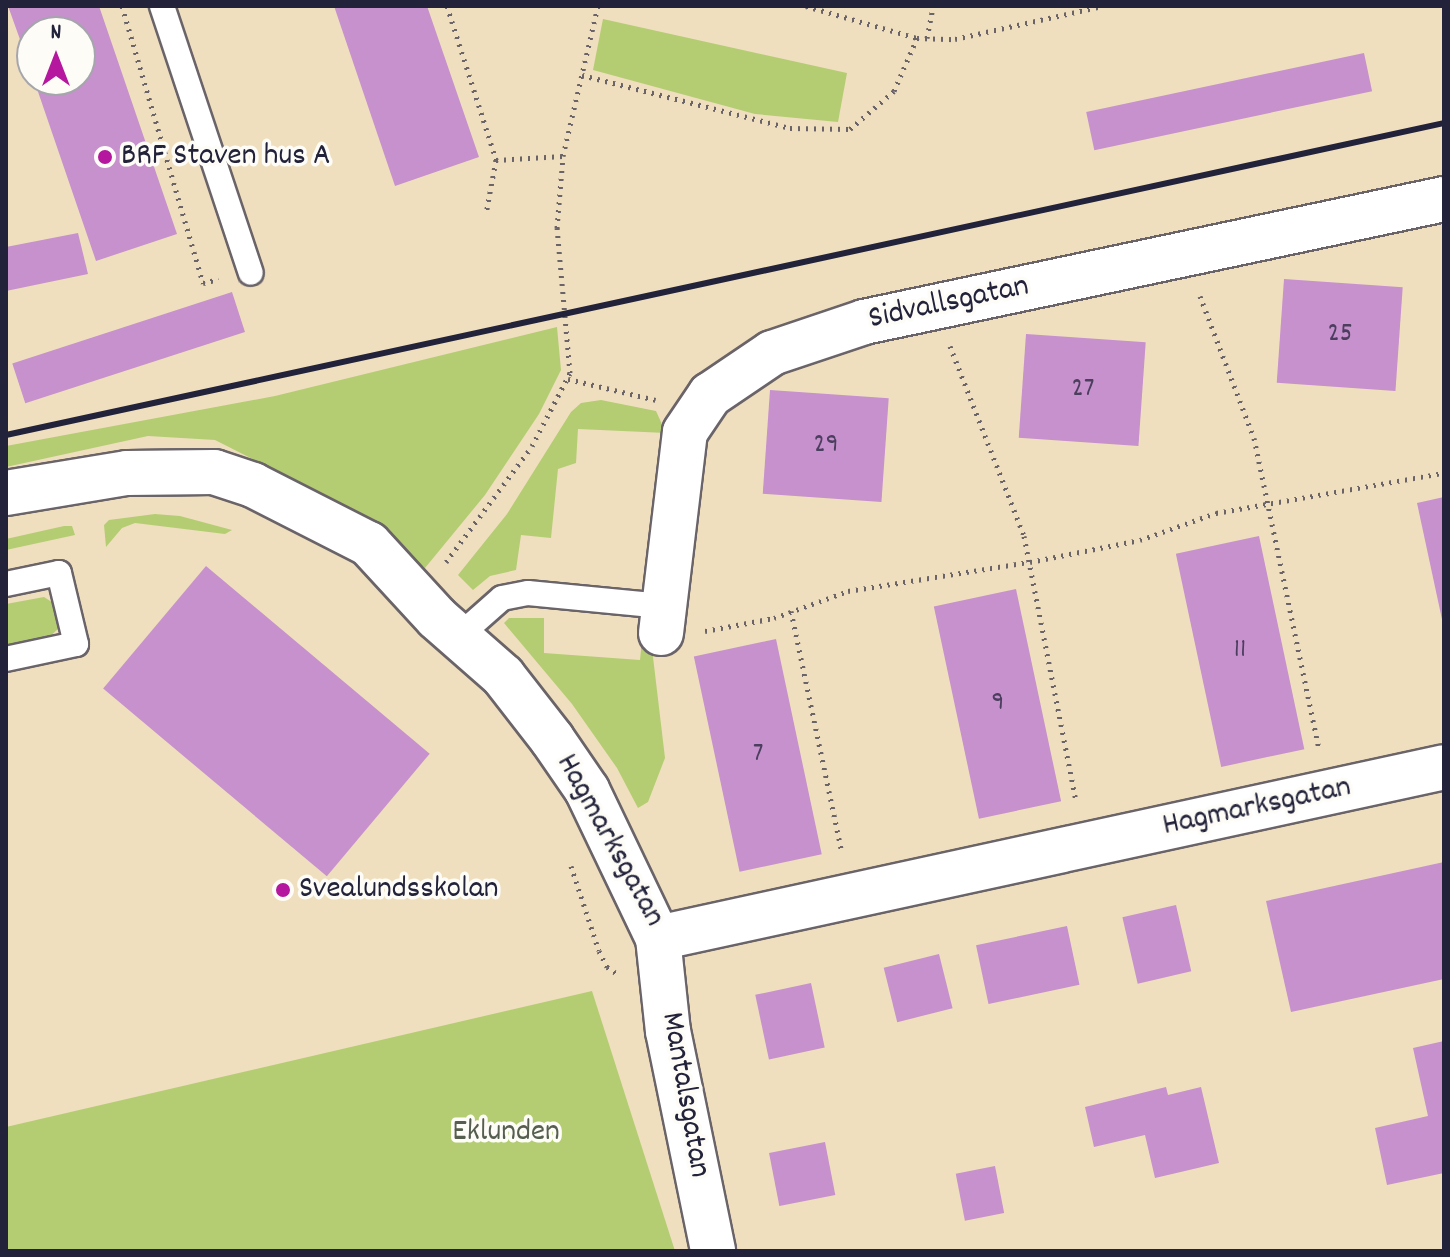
<!DOCTYPE html>
<html>
<head>
<meta charset="utf-8">
<style>
  body { margin:0 }
  #map { position:relative; width:1450px; height:1257px; overflow:hidden; background:#efdfbe; font-family:Dekko,sans-serif }
  div>[style] { position:absolute }
  .green>* { inset:0; background:#b4cd73 }
  .building>* { inset:0; background:#c691cc; transform-origin:0 0 }
  .path>* { height:5px; margin-top:-2.5px; transform-origin:0; background:repeating-linear-gradient(90deg,#6a6469 0 2px,transparent 0 8px) }
  .roads { filter:drop-shadow(2px 0 #6a6469) drop-shadow(-2px 0 #6a6469) drop-shadow(0 2px #6a6469) drop-shadow(0 -2px #6a6469) }
  .service>* { height:24px; margin:-12px; padding:0 12px; transform-origin:12px; border-radius:12px; background:#fff }
  .minor>* { height:44px; margin:-22px; padding:0 22px; transform-origin:22px; border-radius:22px; background:#fff }
  .tertiary>* { height:44px; margin:-22px; padding:0 22px; transform-origin:22px; border-radius:22px; background:#fff }
  .rail>* { height:6px; margin:-3px; padding:0 3px; transform-origin:3px; border-radius:3px; background:#22223b }
  .dots>* { width:22px; height:22px; translate:-50% -50%; box-sizing:border-box; border:4px solid #fdfcf7; border-radius:50% }
  span { translate:-50% -50%; white-space:nowrap; text-align:center; line-height:1.15; -webkit-text-stroke:7px #fdfcf7; paint-order:stroke }
  .number-label { font-size:28px; color:#4b3e5f }
  .number-label span { -webkit-text-stroke-width:0 }
  .poi-label { font-size:32px; color:#22223b }
  .left { translate:0 -50%; text-align:left }
  .street-label { font-size:32px; color:#22223b }
  .park-label { font-size:32px; color:#555e4f }
  .frame { position:absolute; inset:0; border:8px solid #22223b; pointer-events:none }
  .north { position:absolute; left:16px; top:16px; width:80px; height:80px; box-sizing:border-box; background:#fdfcf7; border:2px solid #a5a5ac; border-radius:50%; rotate:0deg; font-size:22px; font-weight:700; line-height:32px; text-align:center; color:#22223b }
  .north::after { content:''; display:block; margin:auto; width:28px; height:36px; background:#b5179e; clip-path:polygon(50% 0,100% 100%,50% 72%,0 100%) }
</style>
</head>
<body>
<div id="map">
  <div class="green">
    <div style="clip-path:polygon(603px 19px,847px 73px,838px 122px,755px 114px,593px 70px)"></div>
    <div style="clip-path:polygon(557px 327px,561px 370px,539px 414px,485px 495px,425px 568px,384px 533px,332px 499px,215px 440px,148px 436px,6px 467px,6px 446px,275px 396px)"></div>
    <div style="clip-path:polygon(601px 400px,656px 411px,666px 433px,578px 429px,576px 463px,558px 469px,551px 538px,521px 535px,516px 570px,490px 576px,473px 590px,458px 575px,507px 514px,571px 412px,581px 403px)"></div>
    <div style="clip-path:polygon(155px 514px,180px 516px,232px 530px,225px 534px,135px 523px,122px 528px,106px 547px,104px 525px,109px 520px)"></div>
    <div style="clip-path:polygon(64px 526px,72px 526px,75px 535px,6px 550px,6px 539px)"></div>
    <div style="clip-path:polygon(44px 597px,55px 604px,58px 629px,45px 641px,6px 649px,6px 604px)"></div>
    <div style="clip-path:polygon(509px 618px,544px 618px,544px 653px,640px 660px,642px 640px,651px 640px,665px 758px,648px 802px,638px 808px,617px 768px,572px 704px,504px 623px)"></div>
    <div style="clip-path:polygon(592px 991px,675px 1251px,6px 1251px,6px 1127px)"></div>
  </div>
  <div class="building">
    <div style="clip-path:polygon(8px 6px,99px 6px,177px 234px,96px 261px,34px 80px,80px 80px,80px 32px,32px 32px,32px 73px)"></div>
    <div style="clip-path:polygon(334px 6px,427px 6px,479px 157px,395px 186px)"></div>
    <div style="left:1364px;top:53px;width:39px;height:284px;rotate:78deg"></div>
    <div style="clip-path:polygon(78px 233px,88px 274px,6px 291px,6px 247px)"></div>
    <div style="left:1284px;top:279px;width:119px;height:104px;rotate:4deg"></div>
    <div style="left:232px;top:292px;width:42px;height:231px;rotate:72deg"></div>
    <div style="left:1026px;top:334px;width:120px;height:104px;rotate:4deg"></div>
    <div style="left:770px;top:390px;width:119px;height:104px;rotate:4deg"></div>
    <div style="clip-path:polygon(1444px 497px,1444px 624px,1443px 624px,1417px 503px)"></div>
    <div style="left:1259px;top:536px;width:218px;height:85px;rotate:78deg"></div>
    <div style="left:206px;top:566px;width:292px;height:160px;rotate:40deg"></div>
    <div style="left:1016px;top:589px;width:217px;height:84px;rotate:78deg"></div>
    <div style="left:776px;top:639px;width:220px;height:84px;rotate:78deg"></div>
    <div style="clip-path:polygon(1444px 862px,1444px 979px,1291px 1012px,1266px 901px)"></div>
    <div style="left:1176px;top:905px;width:68px;height:55px;rotate:77deg"></div>
    <div style="left:1067px;top:926px;width:60px;height:93px;rotate:78deg"></div>
    <div style="left:939px;top:954px;width:56px;height:57px;rotate:76deg"></div>
    <div style="left:811px;top:983px;width:66px;height:57px;rotate:78deg"></div>
    <div style="clip-path:polygon(1444px 1041px,1444px 1173px,1387px 1185px,1375px 1128px,1428px 1116px,1413px 1048px)"></div>
    <div style="clip-path:polygon(1166px 1087px,1168px 1095px,1201px 1087px,1219px 1163px,1155px 1178px,1145px 1135px,1094px 1147px,1085px 1107px)"></div>
    <div style="left:825px;top:1142px;width:54px;height:57px;rotate:79deg"></div>
    <div style="left:995px;top:1166px;width:48px;height:40px;rotate:79deg"></div>
  </div>
  <div class="path">
    <div style="left:122px;top:6px;width:289px;rotate:73.7deg"></div>
    <div style="left:203px;top:283px;width:16px;rotate:-14deg"></div>
    <div style="left:447px;top:6px;width:162px;rotate:72.3deg"></div>
    <div style="left:496px;top:160px;width:55px;rotate:100.5deg"></div>
    <div style="left:806px;top:6px;width:116px;rotate:16.1deg"></div>
    <div style="left:917px;top:38px;width:38px;rotate:2deg"></div>
    <div style="left:955px;top:39px;width:152px;rotate:-12.6deg"></div>
    <div style="left:927px;top:38px;width:33px;rotate:-79deg"></div>
    <div style="left:582px;top:75px;width:215px;rotate:14.3deg"></div>
    <div style="left:790px;top:128px;width:60px;rotate:1deg"></div>
    <div style="left:850px;top:129px;width:58px;rotate:-40.8deg"></div>
    <div style="left:894px;top:91px;width:58px;rotate:-66.5deg"></div>
    <div style="left:496px;top:160px;width:67px;rotate:-3.4deg"></div>
    <div style="left:1200px;top:296px;width:152px;rotate:69.2deg"></div>
    <div style="left:1254px;top:438px;width:318px;rotate:78.2deg"></div>
    <div style="left:950px;top:346px;width:204px;rotate:68.7deg"></div>
    <div style="left:1024px;top:536px;width:270px;rotate:78.9deg"></div>
    <div style="left:568px;top:379px;width:90px;rotate:13.4deg"></div>
    <div style="left:446px;top:562px;width:144px;rotate:-53.4deg"></div>
    <div style="left:532px;top:446px;width:82px;rotate:-62.5deg"></div>
    <div style="left:570px;top:373px;width:146px;rotate:-95.1deg"></div>
    <div style="left:557px;top:228px;width:72px;rotate:-85.2deg"></div>
    <div style="left:563px;top:156px;width:154px;rotate:-76.9deg"></div>
    <div style="left:791px;top:611px;width:247px;rotate:78.1deg"></div>
    <div style="left:705px;top:631px;width:70px;rotate:-10.7deg"></div>
    <div style="left:774px;top:618px;width:79px;rotate:-20deg"></div>
    <div style="left:848px;top:591px;width:184px;rotate:-9.1deg"></div>
    <div style="left:1030px;top:562px;width:112px;rotate:-11.3deg"></div>
    <div style="left:1140px;top:540px;width:81px;rotate:-19.6deg"></div>
    <div style="left:1216px;top:513px;width:231px;rotate:-10deg"></div>
    <div style="left:571px;top:866px;width:89px;rotate:71.8deg"></div>
    <div style="left:599px;top:951px;width:18px;rotate:63deg"></div>
    <div style="left:607px;top:967px;width:11px;rotate:34deg"></div>
  </div>
  <div class="roads">
    <div class="service">
      <div style="left:162px;top:6px;width:281px;rotate:71.6deg"></div>
      <div style="left:6px;top:584px;width:54px;rotate:-11.7deg"></div>
      <div style="left:59px;top:573px;width:73px;rotate:76.5deg"></div>
      <div style="left:76px;top:644px;width:72px;rotate:167.9deg"></div>
      <div style="left:459px;top:636px;width:57px;rotate:-41.5deg"></div>
      <div style="left:502px;top:598px;width:26px;rotate:-11deg"></div>
      <div style="left:528px;top:593px;width:135px;rotate:5.5deg"></div>
    </div>
    <div class="minor">
      <div style="left:661px;top:633px;width:202px;rotate:-83.2deg"></div>
      <div style="left:685px;top:432px;width:45px;rotate:-56deg"></div>
      <div style="left:710px;top:395px;width:75px;rotate:-34.1deg"></div>
      <div style="left:772px;top:353px;width:97px;rotate:-18.6deg"></div>
      <div style="left:864px;top:322px;width:593px;rotate:-11.97deg"></div>
      <div style="left:658px;top:938px;width:94px;rotate:83.9deg"></div>
      <div style="left:668px;top:1031px;width:225px;rotate:78.4deg"></div>
    </div>
    <div class="tertiary">
      <div style="left:6px;top:493px;width:123px;rotate:-9.4deg"></div>
      <div style="left:127px;top:473px;width:87px;rotate:-0.7deg"></div>
      <div style="left:214px;top:472px;width:41px;rotate:18.4deg"></div>
      <div style="left:253px;top:485px;width:130px;rotate:27deg"></div>
      <div style="left:369px;top:544px;width:100px;rotate:47.4deg"></div>
      <div style="left:437px;top:618px;width:88px;rotate:41.3deg"></div>
      <div style="left:503px;top:676px;width:80px;rotate:52.1deg"></div>
      <div style="left:552px;top:739px;width:62px;rotate:55.5deg"></div>
      <div style="left:587px;top:790px;width:164px;rotate:64.4deg"></div>
      <div style="left:658px;top:938px;width:804px;rotate:-12.27deg"></div>
    </div>
  </div>
  <div class="rail">
    <div style="left:6px;top:435px;width:1471px;rotate:-12.24deg"></div>
  </div>
  <div class="dots">
    <div style="left:105px;top:157px;background:#b5179e"></div>
    <div style="left:283px;top:890px;background:#b5179e"></div>
  </div>
  <div class="number-label">
    <span style="left:1340px;top:335px">25</span>
    <span style="left:1083px;top:390px">27</span>
    <span style="left:826px;top:446px">29</span>
    <span style="left:1240px;top:651px">11</span>
    <span style="left:998px;top:704px">9</span>
    <span style="left:758px;top:755px">7</span>
  </div>
  <div class="poi-label">
    <span class="left" style="left:121px;top:157px">BRF Staven hus A</span>
    <span class="left" style="left:299px;top:890px">Svealundsskolan</span>
  </div>
  <div class="street-label">
    <span style="left:949px;top:304px;rotate:-12deg">Sidvallsgatan</span>
    <span style="left:1257px;top:808px;rotate:-12deg">Hagmarksgatan</span>
    <span style="left:609px;top:841px;rotate:61deg">Hagmarksgatan</span>
    <span style="left:684px;top:1095px;rotate:80deg">Mantalsgatan</span>
  </div>
  <div class="park-label">
    <span style="left:506px;top:1133px">Eklunden</span>
  </div>
  <div class="frame"></div>
  <div class="north">N</div>
</div>
</body>
</html>
